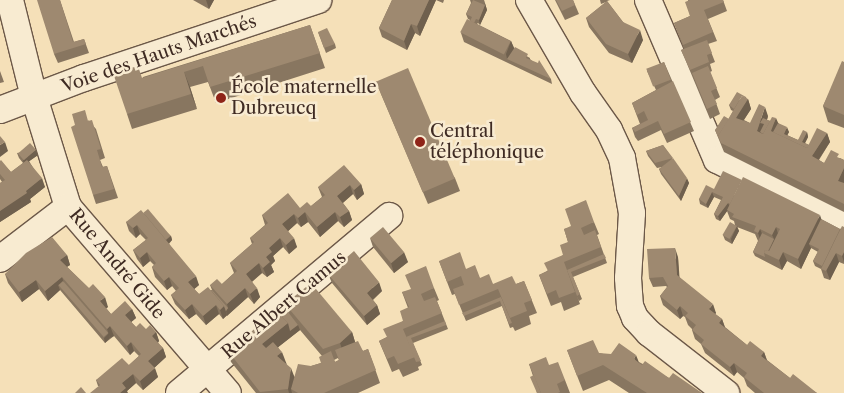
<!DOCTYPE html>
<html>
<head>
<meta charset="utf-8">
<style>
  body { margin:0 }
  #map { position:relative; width:844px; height:393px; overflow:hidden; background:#f5e0b8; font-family:"Libre Caslon Text",serif }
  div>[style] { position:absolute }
  .roads { filter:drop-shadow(1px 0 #6c5848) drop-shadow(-1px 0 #6c5848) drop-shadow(0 1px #6c5848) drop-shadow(0 -1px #6c5848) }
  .minor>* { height:26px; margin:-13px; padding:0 13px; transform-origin:13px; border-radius:13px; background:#f8ebd1 }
  .wall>* { inset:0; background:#887660 }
  .shaded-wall>* { inset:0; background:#6f604e }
  .building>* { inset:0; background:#9e8970; transform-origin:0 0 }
  .dots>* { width:14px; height:14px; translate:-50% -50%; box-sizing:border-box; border:2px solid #f8ebd1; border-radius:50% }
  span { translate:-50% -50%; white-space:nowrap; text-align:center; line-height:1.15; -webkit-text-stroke:5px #f8ebd1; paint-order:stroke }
  .street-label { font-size:18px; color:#3f2b23 }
  .poi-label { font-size:18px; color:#3f2b23 }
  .left { translate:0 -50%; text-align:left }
</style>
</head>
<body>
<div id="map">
  <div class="roads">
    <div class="minor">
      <div style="left:10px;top:0;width:100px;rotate:76.1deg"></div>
      <div style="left:34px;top:97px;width:115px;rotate:72.8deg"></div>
      <div style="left:68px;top:207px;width:245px;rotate:49.3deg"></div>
      <div style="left:529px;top:0;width:108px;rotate:59.9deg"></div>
      <div style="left:583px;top:93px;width:45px;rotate:54.9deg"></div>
      <div style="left:609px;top:130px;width:31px;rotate:65deg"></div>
      <div style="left:622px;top:158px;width:56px;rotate:79.7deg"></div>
      <div style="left:632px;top:213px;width:65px;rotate:93.5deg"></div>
      <div style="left:628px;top:278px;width:28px;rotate:86deg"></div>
      <div style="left:630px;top:306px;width:13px;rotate:67deg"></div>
      <div style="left:635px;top:318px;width:21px;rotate:47deg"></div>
      <div style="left:649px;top:333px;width:98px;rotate:37.9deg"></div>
      <div style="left:648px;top:0;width:174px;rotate:66.7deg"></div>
      <div style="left:717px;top:160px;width:142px;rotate:26.4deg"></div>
      <div style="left:0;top:110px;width:90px;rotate:-20.9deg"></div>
      <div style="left:84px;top:78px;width:247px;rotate:-18.4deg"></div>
      <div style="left:0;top:259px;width:86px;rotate:-37.4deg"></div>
      <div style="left:179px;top:393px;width:275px;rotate:-40.1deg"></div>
    </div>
  </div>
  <div class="wall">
    <div style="clip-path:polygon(60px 0,74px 42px,84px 39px,89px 53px,58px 63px,54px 54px)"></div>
    <div style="clip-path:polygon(193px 0,214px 0,209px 9px)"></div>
    <div style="clip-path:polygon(392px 0,444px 0,443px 3px,436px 0,420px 36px,415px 33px,407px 50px,382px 37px,379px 28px)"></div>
    <div style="clip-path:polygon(470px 0,484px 0,487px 10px,480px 25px,478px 23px,477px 24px,511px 41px,514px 49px,530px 58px,530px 59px,551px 79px,552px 84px,464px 42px,461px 33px,470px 20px,468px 19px,466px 14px,471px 3px)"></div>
    <div style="clip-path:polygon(555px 0,573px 0,579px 14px,565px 20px)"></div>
    <div style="clip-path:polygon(600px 0,610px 0,607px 1px,623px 22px,643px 40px,632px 63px,609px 53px,589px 27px,586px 18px,606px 2px,601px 4px)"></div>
    <div style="clip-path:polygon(688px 0,723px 0,727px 11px,708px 19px,717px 41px,708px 44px,715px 62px,710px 64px,712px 71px,710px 72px,720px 97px,715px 100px,720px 114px,710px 119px,685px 59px,681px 50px,684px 49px,674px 23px,690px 16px)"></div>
    <div style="clip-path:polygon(310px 25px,325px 68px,216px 103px,208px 82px,190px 87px,197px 109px,132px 129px,127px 114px,143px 77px)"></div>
    <div style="clip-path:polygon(318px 32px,335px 44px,336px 48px,326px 53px)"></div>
    <div style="clip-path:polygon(664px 62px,694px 131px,667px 143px,661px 130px,638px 141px,635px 137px,632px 128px,640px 124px,632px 103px,656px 90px,647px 71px)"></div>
    <div style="clip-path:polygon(844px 62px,844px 128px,828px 122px,823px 106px)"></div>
    <div style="clip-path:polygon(0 71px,4px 82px,0 83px)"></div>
    <div style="clip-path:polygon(376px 81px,455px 178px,460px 191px,428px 204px,381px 94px)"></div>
    <div style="clip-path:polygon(746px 97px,746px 99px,748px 99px,751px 109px,744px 120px,750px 123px,768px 116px,767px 120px,778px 123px,789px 132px,787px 135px,798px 140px,807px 132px,808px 137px,805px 143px,809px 145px,827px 133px,830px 142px,819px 160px,824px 163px,840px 158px,844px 160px,844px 212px,724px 152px,715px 130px,729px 119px,733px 111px,731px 110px,729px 105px)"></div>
    <div style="clip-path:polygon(88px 120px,96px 129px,105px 158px,100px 160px,103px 167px,107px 166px,118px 198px,96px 204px,93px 195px)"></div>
    <div style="clip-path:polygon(663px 145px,689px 183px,681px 201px,661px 174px,659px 169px,662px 167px,657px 168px,648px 156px,646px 151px)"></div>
    <div style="clip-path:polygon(36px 150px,38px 155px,29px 161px,45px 187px,30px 199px,31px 202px,0 222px,0 183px,2px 182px,0 179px,0 161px,11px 172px,23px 163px,19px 158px,17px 153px)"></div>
    <div style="clip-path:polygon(361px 184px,364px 194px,357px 200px,353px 194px,343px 203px,349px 211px,352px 220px,344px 227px,338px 221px,320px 237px,308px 222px,301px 227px,297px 223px,288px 231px,297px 247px,289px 254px,283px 247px,273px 256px,275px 261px,271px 265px,274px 272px,267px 277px,262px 273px,252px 282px,260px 297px,254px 304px,248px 297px,223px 319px,219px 314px,206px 325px,196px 314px,189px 319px,175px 304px,171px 295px,176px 291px,172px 286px,167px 290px,155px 277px,152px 267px,154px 265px,150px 261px,143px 267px,137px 259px,133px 250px,146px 240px,140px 234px,136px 238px,129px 231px,126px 222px,144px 213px,171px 236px,172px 240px,169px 244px,199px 285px,194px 289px,199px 294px,211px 290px,212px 290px,210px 285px,222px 284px,234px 273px,230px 263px,252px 244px,250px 238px,265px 225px,262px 215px,311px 206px,322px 197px,318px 187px)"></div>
    <div style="clip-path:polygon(714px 189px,821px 219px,840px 229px,844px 227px,844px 264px,839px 262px,830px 280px,824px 278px,821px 269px,815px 266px,813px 261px,818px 252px,811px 248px,801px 269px,787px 261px,782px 270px,755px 256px,753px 252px,758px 241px,755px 234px,737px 227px,739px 231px,732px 244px,725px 240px,723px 235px,735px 225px,734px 221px,730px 219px,727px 211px,720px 221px,716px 219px,714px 214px,721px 200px,714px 197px,708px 208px,700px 204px,699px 199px)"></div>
    <div style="clip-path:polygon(594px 222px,599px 234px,597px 235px,607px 263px,573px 277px,582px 299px,579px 301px,577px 296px,580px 304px,564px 311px,561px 302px,551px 306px,539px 275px,547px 271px,563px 255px,568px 242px,564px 229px)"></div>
    <div style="clip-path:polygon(370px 238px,408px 262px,394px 273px,373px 247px)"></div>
    <div style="clip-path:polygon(67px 255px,70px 265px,67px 267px,108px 307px,106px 308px,111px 314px,132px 309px,136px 318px,131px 322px,136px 327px,156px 332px,159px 341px,158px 343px,163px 348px,166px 357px,154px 368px,158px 377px,143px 390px,136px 383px,127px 391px,98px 386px,96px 380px,129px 365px,139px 356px,134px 351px,130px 355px,114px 336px,105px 343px,60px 290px,48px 301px,39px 289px,22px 302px,8px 283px,5px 274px)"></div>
    <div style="clip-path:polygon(678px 257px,679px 277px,716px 313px,715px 314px,722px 319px,725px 327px,747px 345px,764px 352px,767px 360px,790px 378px,817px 393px,755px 393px,747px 386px,744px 378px,737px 372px,734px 376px,705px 353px,701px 344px,695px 339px,692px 330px,692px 329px,688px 325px,685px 317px,683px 316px,680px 319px,663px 305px,660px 296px,667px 287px,666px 286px,653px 287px,649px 278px)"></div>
    <div style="clip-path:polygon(439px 261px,466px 269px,480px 278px,493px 284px,516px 284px,524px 281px,537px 313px,529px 316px,531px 324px,515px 331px,513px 327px,510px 328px,502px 306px,466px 321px,455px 294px,452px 295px)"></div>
    <div style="clip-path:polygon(328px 274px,382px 291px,373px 300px,377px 305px,380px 314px,367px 325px,332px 283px)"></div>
    <div style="clip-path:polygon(434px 288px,439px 300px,437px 301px,448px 329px,413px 343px,422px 365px,418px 367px,419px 370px,403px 377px,399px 369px,392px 372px,379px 341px,387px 337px,403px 321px,408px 308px,402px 292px)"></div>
    <div style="clip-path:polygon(evenodd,285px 304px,352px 332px,355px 342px,363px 351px,368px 349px,380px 383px,358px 393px,256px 393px,231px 362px,229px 357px,230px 356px,228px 351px,286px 309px,285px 304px,300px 330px,322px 356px,321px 363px,311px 366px,294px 377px,286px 364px,278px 347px,300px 330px,285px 304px,338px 358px,339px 360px,335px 362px,334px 360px,338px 358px)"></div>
    <div style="clip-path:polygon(567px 350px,599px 353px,639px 362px,669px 378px,702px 393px,629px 393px,609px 380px,583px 391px)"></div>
    <div style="clip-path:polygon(529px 364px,549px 365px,565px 380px,570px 393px,537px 393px,533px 376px)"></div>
  </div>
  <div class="shaded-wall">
    <div style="clip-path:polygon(206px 0,214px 0,209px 9px)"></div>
    <div style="clip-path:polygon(429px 0,436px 0,420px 36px,417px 26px)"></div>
    <div style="clip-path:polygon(484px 0,487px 10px,480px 25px,479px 20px,485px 5px)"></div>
    <div style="clip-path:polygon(411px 24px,415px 33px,407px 50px,404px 41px)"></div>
    <div style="clip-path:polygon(640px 30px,643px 40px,632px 63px,628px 54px)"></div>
    <div style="clip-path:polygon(511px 41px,515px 50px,507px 59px,506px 54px)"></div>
    <div style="clip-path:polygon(184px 72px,190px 87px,197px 109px,191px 94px)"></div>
    <div style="clip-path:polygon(746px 97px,747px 101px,748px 99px,751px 109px,739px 127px,736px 118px)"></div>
    <div style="clip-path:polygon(765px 107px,768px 116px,762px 137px,757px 131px)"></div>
    <div style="clip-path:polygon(776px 118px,780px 127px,765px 138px)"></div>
    <div style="clip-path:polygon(787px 127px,789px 132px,786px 138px,784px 134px)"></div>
    <div style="clip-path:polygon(807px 132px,808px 137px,803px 147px,802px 142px)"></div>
    <div style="clip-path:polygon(827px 133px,830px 142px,815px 165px,812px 156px)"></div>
    <div style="clip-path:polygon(5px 142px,8px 151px,0 157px,0 145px)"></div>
    <div style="clip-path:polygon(36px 150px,38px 155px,24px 165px,23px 160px)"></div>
    <div style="clip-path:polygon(844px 168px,844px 184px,838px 181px)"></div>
    <div style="clip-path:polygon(42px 178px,45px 187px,30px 199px,31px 202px,0 222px,0 211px)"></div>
    <div style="clip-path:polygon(687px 178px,689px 183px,681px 201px,679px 196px)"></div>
    <div style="clip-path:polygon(361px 184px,364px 194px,357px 200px,354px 190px)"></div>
    <div style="clip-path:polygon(350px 185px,353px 194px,340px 205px,337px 196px)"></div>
    <div style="clip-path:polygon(712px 192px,714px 197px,708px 208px,706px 204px)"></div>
    <div style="clip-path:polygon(728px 203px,730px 207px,720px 221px,718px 216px)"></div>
    <div style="clip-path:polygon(349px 211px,352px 220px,344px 227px,340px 217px)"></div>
    <div style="clip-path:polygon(305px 212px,308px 222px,301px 227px,298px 218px)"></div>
    <div style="clip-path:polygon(335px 212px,338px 221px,320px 237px,317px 227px)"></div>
    <div style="clip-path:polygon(294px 214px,297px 223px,286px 233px,282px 224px)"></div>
    <div style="clip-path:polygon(820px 215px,823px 224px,809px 244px,811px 248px,801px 269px,798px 259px)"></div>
    <div style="clip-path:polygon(137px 225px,140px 234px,136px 238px,133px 228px)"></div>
    <div style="clip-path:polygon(737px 226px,739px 231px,732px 244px,731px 239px)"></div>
    <div style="clip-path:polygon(776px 227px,779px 237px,767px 255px,774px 239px,772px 235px)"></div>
    <div style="clip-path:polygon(760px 229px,764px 238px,761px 242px,758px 233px)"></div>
    <div style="clip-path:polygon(171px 236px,172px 240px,167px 245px,165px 241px)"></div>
    <div style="clip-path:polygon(280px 238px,283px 247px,273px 256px,275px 261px,271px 265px,274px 272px,267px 277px,263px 268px,269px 248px)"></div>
    <div style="clip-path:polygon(294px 238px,297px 247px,289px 254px,286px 245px)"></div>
    <div style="clip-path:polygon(675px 248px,678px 257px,680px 284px,677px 275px)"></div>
    <div style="clip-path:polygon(147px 252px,150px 261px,143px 267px,140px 258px)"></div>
    <div style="clip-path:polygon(404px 252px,408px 262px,394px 273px,391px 263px)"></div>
    <div style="clip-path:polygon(783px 252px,787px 261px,782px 270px,779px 260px)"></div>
    <div style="clip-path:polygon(844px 252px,844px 262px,842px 256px)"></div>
    <div style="clip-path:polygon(836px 253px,839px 262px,830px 280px,825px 267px)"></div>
    <div style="clip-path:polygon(67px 255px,70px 265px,63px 269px,60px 260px)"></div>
    <div style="clip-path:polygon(259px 263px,262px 273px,250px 283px,246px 274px)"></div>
    <div style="clip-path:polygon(196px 276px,199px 285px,192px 291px,188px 282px)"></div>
    <div style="clip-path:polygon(62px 277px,65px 286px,58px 285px,60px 290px,48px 301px,45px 291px)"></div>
    <div style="clip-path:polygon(169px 277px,172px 286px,167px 290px,164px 281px)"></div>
    <div style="clip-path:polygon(36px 280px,39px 289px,22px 302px,19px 292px)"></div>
    <div style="clip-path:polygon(379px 282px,382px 291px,370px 302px,367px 293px)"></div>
    <div style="clip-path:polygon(245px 288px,248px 297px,227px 316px,226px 311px,228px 308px,227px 304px)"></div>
    <div style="clip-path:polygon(257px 288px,260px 297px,254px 304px,250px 294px)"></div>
    <div style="clip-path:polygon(105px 297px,108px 307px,103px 311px,100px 301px)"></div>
    <div style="clip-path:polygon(192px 304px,196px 314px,189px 319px,185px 310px)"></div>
    <div style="clip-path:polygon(713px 304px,716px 313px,712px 318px,709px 309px)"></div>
    <div style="clip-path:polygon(216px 305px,219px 314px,206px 325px,203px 316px)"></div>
    <div style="clip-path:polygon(377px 305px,380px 314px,367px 325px,364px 316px)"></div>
    <div style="clip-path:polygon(224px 306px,227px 315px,223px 319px,220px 310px)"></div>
    <div style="clip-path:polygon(680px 306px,683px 316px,680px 319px,677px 310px)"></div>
    <div style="clip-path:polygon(132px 309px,136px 318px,129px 324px,125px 315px)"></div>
    <div style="clip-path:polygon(722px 319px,725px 328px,719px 323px)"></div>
    <div style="clip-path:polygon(288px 323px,298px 325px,300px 330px,267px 356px,262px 344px)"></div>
    <div style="clip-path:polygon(110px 326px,114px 336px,110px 338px,107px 329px)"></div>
    <div style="clip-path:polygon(156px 332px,159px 341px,155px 345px,152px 336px)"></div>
    <div style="clip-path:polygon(352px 332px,356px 345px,344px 356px,340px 343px)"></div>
    <div style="clip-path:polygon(109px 333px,110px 338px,105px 343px,104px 338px)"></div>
    <div style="clip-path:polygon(131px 342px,134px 351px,130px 355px,127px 346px)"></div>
    <div style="clip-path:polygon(163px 348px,166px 357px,152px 370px,148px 361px)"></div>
    <div style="clip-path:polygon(282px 352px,287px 365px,277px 356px)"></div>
    <div style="clip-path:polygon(764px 352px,767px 361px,761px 356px)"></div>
    <div style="clip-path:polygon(636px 355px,642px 370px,634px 359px)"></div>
    <div style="clip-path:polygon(734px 363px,737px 372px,734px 376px,730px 367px)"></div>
    <div style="clip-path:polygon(155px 368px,158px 377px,143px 390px,140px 381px)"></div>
    <div style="clip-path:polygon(291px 368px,296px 381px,291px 389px,292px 393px,289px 393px,288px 389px)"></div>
    <div style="clip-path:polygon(133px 374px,136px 383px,127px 391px,128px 393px,120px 393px,122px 383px)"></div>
  </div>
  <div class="building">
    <div style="clip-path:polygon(37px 0,60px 0,73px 42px,84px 39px,86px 44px,54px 54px)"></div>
    <div style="clip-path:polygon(392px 0,429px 0,417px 26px,411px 24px,404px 41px,379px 28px)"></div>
    <div style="clip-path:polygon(473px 0,485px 5px,479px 20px,476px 19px,474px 23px,470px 21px,472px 17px,466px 14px)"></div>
    <div style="clip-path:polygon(556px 0,573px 0,575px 5px,562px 11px)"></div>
    <div style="clip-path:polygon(690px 0,723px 0,724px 2px,704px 10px,713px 32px,683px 45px,674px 23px,690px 16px,685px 2px)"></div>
    <div style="clip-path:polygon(607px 1px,623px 22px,640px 30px,628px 54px,606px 44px,586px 18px)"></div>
    <div style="left:467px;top:19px;width:49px;height:15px;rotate:27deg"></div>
    <div style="clip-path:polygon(310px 25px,320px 53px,210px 87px,203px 66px,184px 72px,191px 94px,127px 114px,113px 73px,138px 66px,142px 78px)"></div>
    <div style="clip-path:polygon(327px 28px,335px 44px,324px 48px,318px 32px)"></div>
    <div style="clip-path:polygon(707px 40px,712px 53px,707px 55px,709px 62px,690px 70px,681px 50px)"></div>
    <div style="clip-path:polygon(515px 47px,528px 54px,526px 58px,538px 63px,539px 60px,551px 79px,507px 59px)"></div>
    <div style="clip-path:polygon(842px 61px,844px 62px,844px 115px,823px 106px)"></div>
    <div style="left:664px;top:62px;width:19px;height:19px;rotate:69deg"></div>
    <div style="clip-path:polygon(708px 66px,717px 88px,711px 91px,717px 104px,707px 109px,692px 73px)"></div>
    <div style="left:408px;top:68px;width:120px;height:35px;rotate:67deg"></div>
    <div style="clip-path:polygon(673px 81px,691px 122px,664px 134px,658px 121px,635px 132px,632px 128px,648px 120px,644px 111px,637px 115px,632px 103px)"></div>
    <div style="clip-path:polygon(737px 92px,746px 97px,745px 98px,742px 96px,734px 109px,729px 105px)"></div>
    <div style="clip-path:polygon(742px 96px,748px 99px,736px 118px,750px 123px,759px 104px,765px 107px,757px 131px,763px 134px,772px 117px,776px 118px,771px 131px,807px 148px,817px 128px,827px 133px,812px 156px,824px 163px,831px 150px,839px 154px,837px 157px,844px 160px,844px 168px,838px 181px,844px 183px,844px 204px,721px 143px,718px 136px)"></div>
    <div style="clip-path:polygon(85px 110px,88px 121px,92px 120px,101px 149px,97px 150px,102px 167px,107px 166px,114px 189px,93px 195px,71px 127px,75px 125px,72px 114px)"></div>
    <div style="clip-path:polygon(724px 116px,729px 119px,718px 136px,720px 141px,715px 130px)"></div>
    <div style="clip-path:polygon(763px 118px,770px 121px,763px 134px,760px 132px,764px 124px,760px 123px)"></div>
    <div style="clip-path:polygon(778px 123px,787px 127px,784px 134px,798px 140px,803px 130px,807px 132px,802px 142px,809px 145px,807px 148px,773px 132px)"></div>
    <div style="clip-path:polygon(0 136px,5px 142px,0 145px)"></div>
    <div style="left:30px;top:143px;width:9px;height:16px;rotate:49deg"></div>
    <div style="clip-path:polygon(663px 145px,673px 158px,655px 163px,646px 151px)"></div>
    <div style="clip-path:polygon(673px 158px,687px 178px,679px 196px,659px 169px)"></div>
    <div style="clip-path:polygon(1px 160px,11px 172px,27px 160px,42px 178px,26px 191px,27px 193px,0 211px,0 183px,5px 180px,0 174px,0 161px)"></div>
    <div style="clip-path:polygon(344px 165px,361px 184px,354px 190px,350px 185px,337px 196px,349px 211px,340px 217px,335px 212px,317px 227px,305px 212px,298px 218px,294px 214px,282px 224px,294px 238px,286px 245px,280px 238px,269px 248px,272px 252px,266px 257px,270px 262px,263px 268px,259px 263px,246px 274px,257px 288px,250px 294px,245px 288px,227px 304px,210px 285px,217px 279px,222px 284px,237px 271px,230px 263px,254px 242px,250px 238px,268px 223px,262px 215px,288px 193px,300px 208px,307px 202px,311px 206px,325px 195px,318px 187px)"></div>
    <div style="clip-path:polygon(723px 171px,742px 180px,730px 204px,728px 203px,718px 216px,714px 214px,723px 197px,712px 192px,706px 204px,699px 199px,706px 185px,714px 189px)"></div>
    <div style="clip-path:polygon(743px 177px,820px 215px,798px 259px,783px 252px,779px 260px,764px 253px,765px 250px,769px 251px,780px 229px,776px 227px,772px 235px,760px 229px,758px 233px,754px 231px,756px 226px,732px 217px,734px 214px,727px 210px)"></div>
    <div style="clip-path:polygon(586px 200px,594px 222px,581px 228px,584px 235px,595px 230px,601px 247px,564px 262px,575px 292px,559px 298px,556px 290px,547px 294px,539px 275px,548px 271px,544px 263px,563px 255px,560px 245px,568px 242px,564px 229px,571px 226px,565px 209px)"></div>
    <div style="left:148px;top:209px;width:35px;height:6px;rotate:50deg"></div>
    <div style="clip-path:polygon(141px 210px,196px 276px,188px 282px,199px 294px,208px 287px,224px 306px,220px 310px,216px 305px,203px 316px,192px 304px,185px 310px,171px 295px,179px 288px,169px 277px,164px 281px,152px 267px,156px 263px,147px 252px,140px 258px,133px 250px,148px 238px,137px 225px,133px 228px,126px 222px)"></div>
    <div style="clip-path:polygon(821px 219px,840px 229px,822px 266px,813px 261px,819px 249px,809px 244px)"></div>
    <div style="left:730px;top:222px;width:8px;height:15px;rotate:30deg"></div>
    <div style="clip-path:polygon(842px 226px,844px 227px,844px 252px,842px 256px,836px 253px,826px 271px,821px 269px)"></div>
    <div style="left:383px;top:227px;width:33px;height:17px;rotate:50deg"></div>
    <div style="clip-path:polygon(762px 233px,774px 239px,768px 251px,765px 250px,764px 253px,765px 257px,753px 252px)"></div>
    <div style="clip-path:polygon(52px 237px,67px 255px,60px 260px,89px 288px,93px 284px,105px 297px,100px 301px,111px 314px,125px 301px,132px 309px,125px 315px,136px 327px,140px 323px,146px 329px,150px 325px,156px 332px,152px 336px,163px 348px,148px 361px,155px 368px,140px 381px,133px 374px,122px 383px,126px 388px,120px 393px,90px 393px,100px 385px,96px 380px,122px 358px,129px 365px,141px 354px,131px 342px,127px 346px,110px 326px,107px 329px,62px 277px,45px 291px,36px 280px,19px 292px,5px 274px,26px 253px)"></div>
    <div style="clip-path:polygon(675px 248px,677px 275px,713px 304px,709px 309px,722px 319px,719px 323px,747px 345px,750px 341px,764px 352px,761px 356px,790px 378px,793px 374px,817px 393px,764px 393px,744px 377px,747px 373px,734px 363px,730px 367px,701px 344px,704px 340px,692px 330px,696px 325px,685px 316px,688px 313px,680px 306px,677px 310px,660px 296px,668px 286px,663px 277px,649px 278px,647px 249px)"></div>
    <div style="clip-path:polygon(354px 251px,379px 282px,367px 293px,377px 305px,364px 316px,328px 274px)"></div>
    <div style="clip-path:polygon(460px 252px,466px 269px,475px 265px,480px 278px,489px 274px,493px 284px,512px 276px,516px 284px,524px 281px,532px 300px,524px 303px,527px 311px,510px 318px,498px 289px,459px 305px,453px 289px,464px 285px,461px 276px,447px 282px,439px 261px)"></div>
    <div style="clip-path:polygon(604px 254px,606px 258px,571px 272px,580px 294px,577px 296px,567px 270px)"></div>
    <div style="clip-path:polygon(426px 266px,434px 288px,421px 294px,424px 301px,435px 297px,442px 313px,403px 329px,415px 357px,398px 364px,394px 356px,387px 359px,379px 341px,387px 337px,383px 329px,403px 321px,400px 311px,409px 307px,402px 292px,411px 289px,405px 275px)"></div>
    <div style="left:63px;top:281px;width:69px;height:6px;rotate:49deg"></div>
    <div style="clip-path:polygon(311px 283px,352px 332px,340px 343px,323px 349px,285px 304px)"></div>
    <div style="clip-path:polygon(211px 290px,212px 290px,228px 308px,226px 311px,224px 306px)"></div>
    <div style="clip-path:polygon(501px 297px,512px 323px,509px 324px,500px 301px,464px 316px,462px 313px)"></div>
    <div style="clip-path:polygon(286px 309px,288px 312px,298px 325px,290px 331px,288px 323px,280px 315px)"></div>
    <div style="clip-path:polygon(276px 311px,288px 323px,262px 344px,266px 348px,273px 342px,282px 352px,277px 356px,291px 368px,288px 389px,260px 392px,228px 351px)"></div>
    <div style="clip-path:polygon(445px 321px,446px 325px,411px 338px,421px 361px,416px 362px,406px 337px)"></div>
    <div style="clip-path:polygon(593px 340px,599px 353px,611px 354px,619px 343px,636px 355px,634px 359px,642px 365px,645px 361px,669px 378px,673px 373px,702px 393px,647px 393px,603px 365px,577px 376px,567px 350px)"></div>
    <div style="clip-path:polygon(358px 341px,363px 351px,368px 349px,376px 370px,324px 393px,298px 393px,291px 389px,298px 364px,311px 366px,321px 363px,319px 357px,331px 351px,335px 362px,339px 360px,335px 350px)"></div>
    <div style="clip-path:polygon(546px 357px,549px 365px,558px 362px,565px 380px,557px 384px,560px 392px,558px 393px,540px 393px,541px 393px,529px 364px)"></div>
    <div style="clip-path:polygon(534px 375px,541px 393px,537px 393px,530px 377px)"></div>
    <div style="clip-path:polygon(81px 387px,86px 393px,75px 393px)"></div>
  </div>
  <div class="dots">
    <div style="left:221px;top:98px;background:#8f2418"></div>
    <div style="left:420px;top:142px;background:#8f2418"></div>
  </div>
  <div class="street-label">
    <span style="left:159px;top:54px;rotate:-19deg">Voie des Hauts Marchés</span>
    <span style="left:117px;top:264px;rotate:50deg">Rue André Gide</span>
    <span style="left:284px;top:305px;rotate:-40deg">Rue Albert Camus</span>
  </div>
  <div class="poi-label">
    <span class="left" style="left:231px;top:98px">École maternelle<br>Dubreucq</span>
    <span class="left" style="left:430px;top:142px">Central<br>téléphonique</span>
  </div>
</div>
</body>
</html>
